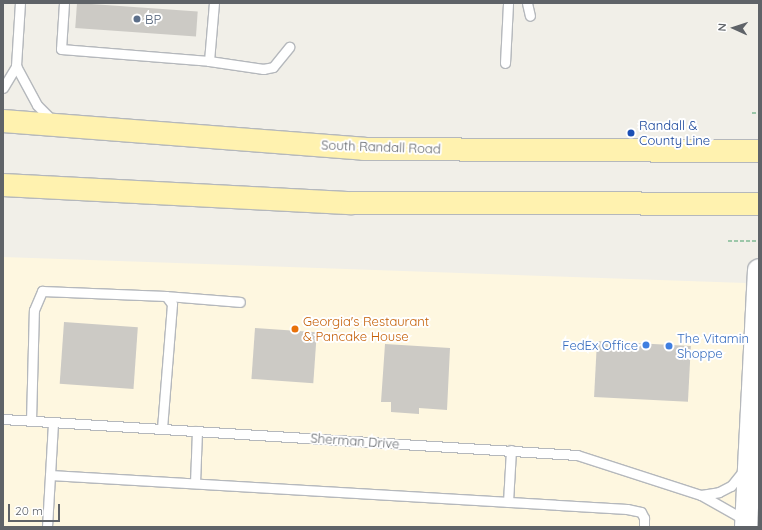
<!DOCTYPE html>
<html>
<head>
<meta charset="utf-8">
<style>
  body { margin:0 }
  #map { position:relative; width:762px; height:530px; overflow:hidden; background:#f1efe8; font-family:Quicksand,sans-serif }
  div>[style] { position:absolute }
  .commercial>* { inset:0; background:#fef7e0; transform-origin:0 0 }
  .building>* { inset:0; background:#cccac5; transform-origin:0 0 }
  .path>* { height:2.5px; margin-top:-1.25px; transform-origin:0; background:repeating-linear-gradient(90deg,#9cc7a9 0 4px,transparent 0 6px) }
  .roads { filter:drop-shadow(1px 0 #b5b8bc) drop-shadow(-1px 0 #b5b8bc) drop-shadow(0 1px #b5b8bc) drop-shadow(0 -1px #b5b8bc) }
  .service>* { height:9px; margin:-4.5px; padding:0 4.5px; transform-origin:4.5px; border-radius:4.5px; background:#fff }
  .tertiary>* { height:22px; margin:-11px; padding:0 11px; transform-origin:11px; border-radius:11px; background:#fff }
  .primary>* { height:22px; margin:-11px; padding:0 11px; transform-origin:11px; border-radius:11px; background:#fff2af }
  .dots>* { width:11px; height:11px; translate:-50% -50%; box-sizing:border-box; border:2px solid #fff; border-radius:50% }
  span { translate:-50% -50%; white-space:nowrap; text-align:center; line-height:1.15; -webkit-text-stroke:4px #fff; paint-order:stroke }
  .service-label { font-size:13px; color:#4e5e75 }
  .left { translate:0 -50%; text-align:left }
  .transit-label { font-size:13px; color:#164399 }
  .street-label { font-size:13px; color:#5f6368 }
  .food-label { font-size:13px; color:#c56008 }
  .shop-label { font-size:13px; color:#366cbe }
  .right { translate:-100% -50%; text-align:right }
  .frame { position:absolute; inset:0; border:4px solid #5f6368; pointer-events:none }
  .north { position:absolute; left:714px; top:8px; width:40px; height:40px; -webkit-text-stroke:3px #fff; paint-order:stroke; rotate:273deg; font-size:11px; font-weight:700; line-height:16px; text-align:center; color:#5f6368 }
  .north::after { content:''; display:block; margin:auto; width:14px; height:18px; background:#5f6368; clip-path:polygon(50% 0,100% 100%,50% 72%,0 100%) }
  .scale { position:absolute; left:8px; top:504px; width:52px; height:18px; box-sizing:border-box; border:2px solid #5f6368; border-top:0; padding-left:5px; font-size:12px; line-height:14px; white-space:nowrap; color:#5f6368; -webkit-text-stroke:3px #fff; paint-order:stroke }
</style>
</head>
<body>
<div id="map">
  <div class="commercial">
    <div style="left:3px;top:257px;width:743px;height:270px;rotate:2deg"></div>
  </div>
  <div class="building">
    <div style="left:77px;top:3px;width:121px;height:25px;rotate:4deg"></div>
    <div style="left:64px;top:322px;width:74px;height:62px;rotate:4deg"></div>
    <div style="left:255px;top:328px;width:62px;height:51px;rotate:4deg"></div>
    <div style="left:597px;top:341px;width:94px;height:56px;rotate:3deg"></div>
    <div style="clip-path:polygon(385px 344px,450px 348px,447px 410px,419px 408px,419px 414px,391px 412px,391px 402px,381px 402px)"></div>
  </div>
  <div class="path">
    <div style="left:752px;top:113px;width:7px"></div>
    <div style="left:728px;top:241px;width:31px"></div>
  </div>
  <div class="roads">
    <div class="service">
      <div style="left:64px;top:3px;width:46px;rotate:93.7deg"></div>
      <div style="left:61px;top:49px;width:148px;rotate:4.6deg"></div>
      <div style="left:209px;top:61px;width:58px;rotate:-85.1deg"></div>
      <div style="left:527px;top:3px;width:13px;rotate:77deg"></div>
      <div style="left:209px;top:61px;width:55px;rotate:8.4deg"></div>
      <div style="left:263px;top:69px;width:10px;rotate:-11deg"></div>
      <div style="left:273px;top:67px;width:26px;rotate:-51deg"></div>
      <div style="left:505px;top:63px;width:60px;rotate:-87.1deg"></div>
      <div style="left:16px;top:66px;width:44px;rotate:61.7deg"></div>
      <div style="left:37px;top:105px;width:23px;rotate:45deg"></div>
      <div style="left:3px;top:88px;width:26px;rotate:-59deg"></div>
      <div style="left:16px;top:66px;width:63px;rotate:-86.4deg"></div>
      <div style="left:166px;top:296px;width:74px;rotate:4.6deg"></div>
      <div style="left:3px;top:419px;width:575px;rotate:3.59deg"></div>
      <div style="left:577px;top:455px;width:130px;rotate:17.9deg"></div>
      <div style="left:701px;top:495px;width:51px;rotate:29.6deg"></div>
      <div style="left:31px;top:421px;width:111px;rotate:-88.5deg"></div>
      <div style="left:34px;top:310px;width:21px;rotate:-67deg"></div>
      <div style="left:42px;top:291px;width:124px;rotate:2.3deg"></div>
      <div style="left:166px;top:296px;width:10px;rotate:53deg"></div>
      <div style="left:172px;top:304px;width:125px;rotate:94.6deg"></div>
      <div style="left:50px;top:475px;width:578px;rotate:3.37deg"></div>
      <div style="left:627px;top:509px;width:14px;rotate:12deg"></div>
      <div style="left:641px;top:512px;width:7px;rotate:63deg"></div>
      <div style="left:644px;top:518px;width:9px;rotate:90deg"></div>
      <div style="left:195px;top:483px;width:52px;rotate:-87.8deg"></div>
      <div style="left:701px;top:495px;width:18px;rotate:-9deg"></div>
      <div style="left:719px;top:492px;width:13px;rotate:-27deg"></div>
      <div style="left:731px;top:486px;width:22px;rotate:-51deg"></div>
      <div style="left:508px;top:502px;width:52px;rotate:-86.7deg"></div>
      <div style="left:47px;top:527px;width:105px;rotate:-86.7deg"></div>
    </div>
    <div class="tertiary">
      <div style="left:746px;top:527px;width:257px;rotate:-87.1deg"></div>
    </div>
    <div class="primary">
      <div style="left:3px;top:121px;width:362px;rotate:4.4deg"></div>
      <div style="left:364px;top:149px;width:395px;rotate:0.3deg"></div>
      <div style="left:3px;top:185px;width:349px;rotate:3deg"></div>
      <div style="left:352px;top:203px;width:407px;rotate:0.1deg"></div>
    </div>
  </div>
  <div class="dots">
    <div style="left:137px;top:19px;background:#5c6f8a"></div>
    <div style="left:631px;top:133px;background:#1a4fb4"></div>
    <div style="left:295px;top:329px;background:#e8710a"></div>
    <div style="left:646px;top:345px;background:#3f7fe0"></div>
    <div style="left:669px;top:346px;background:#3f7fe0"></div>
  </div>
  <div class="service-label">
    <span class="left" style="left:145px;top:19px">BP</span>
  </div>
  <div class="transit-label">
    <span class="left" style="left:639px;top:133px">Randall &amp;<br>County Line</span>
  </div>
  <div class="street-label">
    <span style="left:381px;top:147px;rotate:2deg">South Randall Road</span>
    <span style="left:355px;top:441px;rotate:4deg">Sherman Drive</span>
  </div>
  <div class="food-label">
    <span class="left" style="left:303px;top:329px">Georgia's Restaurant<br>&amp; Pancake House</span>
  </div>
  <div class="shop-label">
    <span class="left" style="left:677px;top:346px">The Vitamin<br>Shoppe</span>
    <span class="right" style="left:638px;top:345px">FedEx Office</span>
  </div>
  <div class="frame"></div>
  <div class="north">N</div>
  <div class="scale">20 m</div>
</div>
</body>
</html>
